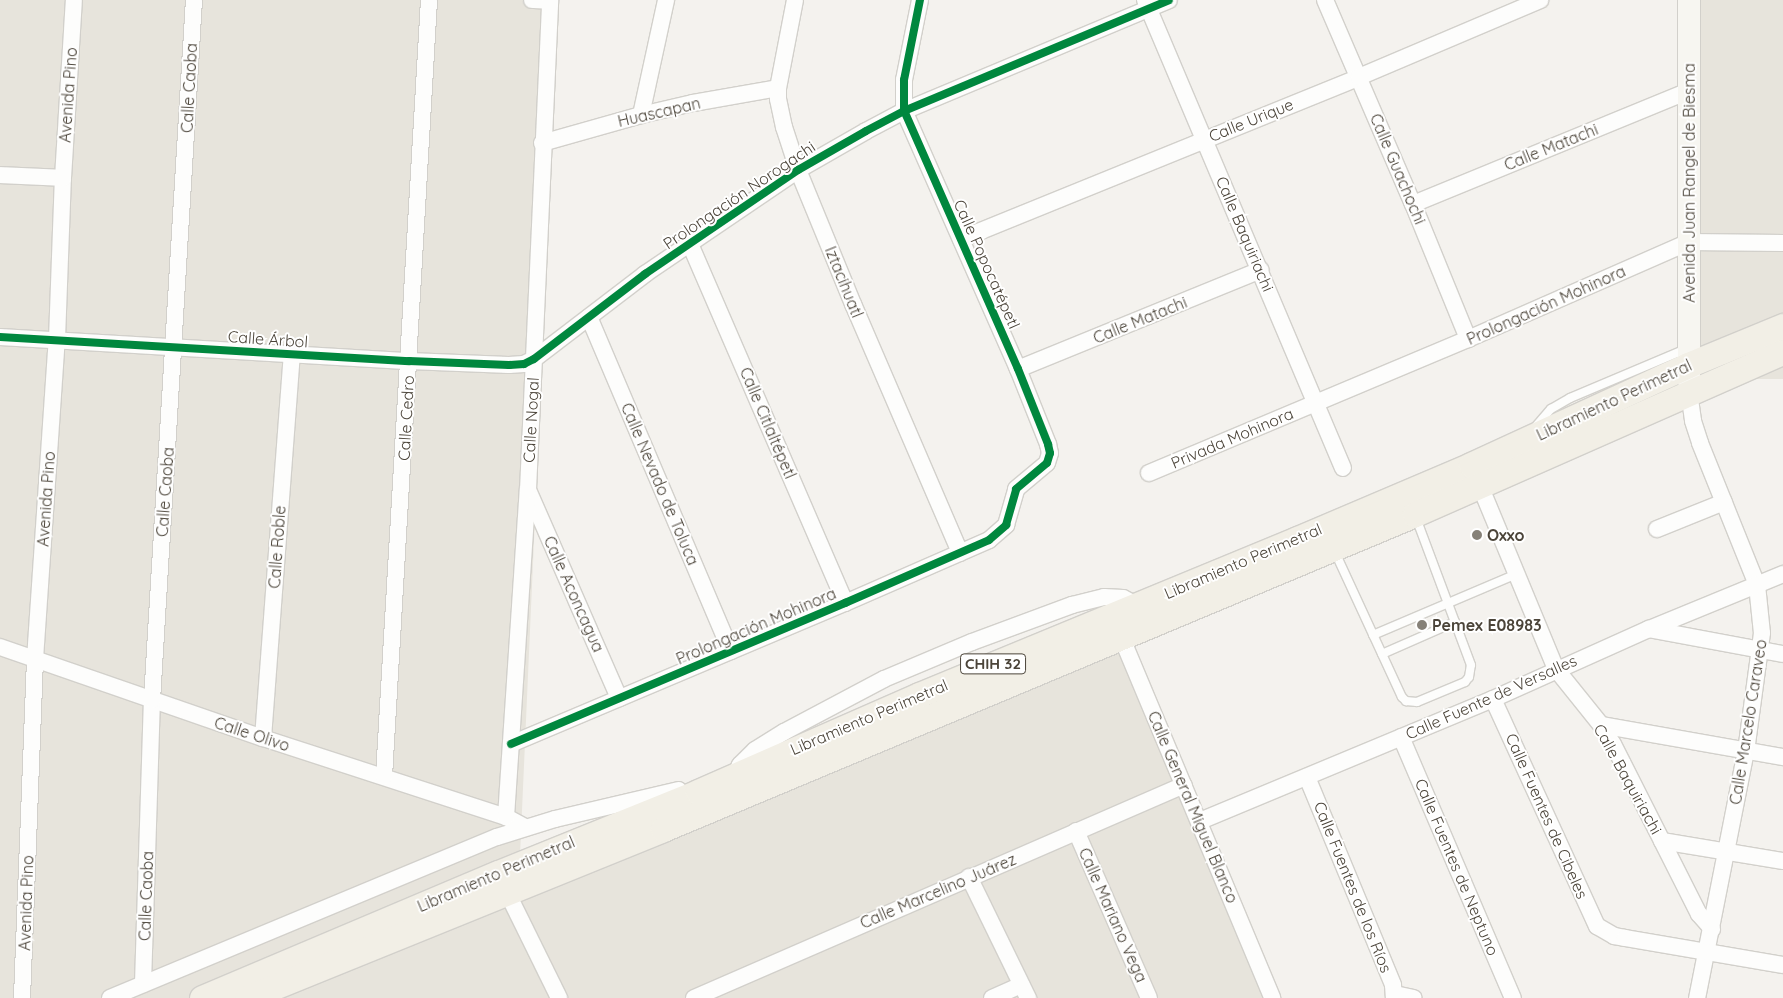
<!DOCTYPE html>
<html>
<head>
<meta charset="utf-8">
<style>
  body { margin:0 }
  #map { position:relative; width:1783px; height:998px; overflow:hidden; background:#f4f2ee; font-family:Quicksand,sans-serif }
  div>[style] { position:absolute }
  .residential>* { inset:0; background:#e7e4dc; transform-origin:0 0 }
  .roads { filter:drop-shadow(1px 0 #d2d0cb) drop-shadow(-1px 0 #d2d0cb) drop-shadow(0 1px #d2d0cb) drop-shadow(0 -1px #d2d0cb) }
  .lane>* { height:8px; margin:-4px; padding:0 4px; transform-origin:4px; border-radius:4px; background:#fdfdfc }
  .street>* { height:16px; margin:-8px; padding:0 8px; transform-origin:8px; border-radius:8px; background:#fdfdfc }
  .secondary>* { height:22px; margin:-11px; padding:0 11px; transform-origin:11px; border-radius:11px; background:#f7f6f1 }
  .primary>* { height:25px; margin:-12.5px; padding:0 12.5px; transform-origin:12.5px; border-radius:12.5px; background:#f2efe6 }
  .cycleway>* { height:8px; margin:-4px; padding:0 4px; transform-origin:4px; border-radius:4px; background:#00873e }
  .dots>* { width:14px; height:14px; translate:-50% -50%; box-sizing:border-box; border:2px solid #fff; border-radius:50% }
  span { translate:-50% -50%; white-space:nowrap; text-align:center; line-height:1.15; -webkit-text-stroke:4px #fff; paint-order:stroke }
  .shield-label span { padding:1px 4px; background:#fff; border:1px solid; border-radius:4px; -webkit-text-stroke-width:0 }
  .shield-label { font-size:15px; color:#4b4439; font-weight:700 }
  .street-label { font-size:16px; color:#4b4439 }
  .poi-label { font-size:16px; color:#4b4439; font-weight:700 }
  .left { translate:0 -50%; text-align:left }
</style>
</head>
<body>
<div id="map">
  <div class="residential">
    <div style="clip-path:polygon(0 0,558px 0,519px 878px,1124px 625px,1281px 998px,0 998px)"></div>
    <div style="left:1691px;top:0;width:92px;height:379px"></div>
  </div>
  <div class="roads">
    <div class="lane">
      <div style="left:1536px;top:426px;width:23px;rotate:-49deg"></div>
      <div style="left:1551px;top:409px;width:22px;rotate:-30deg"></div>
      <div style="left:1570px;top:398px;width:126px;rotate:-22.9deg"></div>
      <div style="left:1334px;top:550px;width:162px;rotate:65.2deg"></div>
      <div style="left:1402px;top:697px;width:6px;rotate:45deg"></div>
      <div style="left:1406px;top:701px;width:11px;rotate:5deg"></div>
      <div style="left:1417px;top:702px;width:52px;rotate:-22.6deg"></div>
      <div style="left:1465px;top:682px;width:6px;rotate:-51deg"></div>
      <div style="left:1469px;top:677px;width:12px;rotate:-81deg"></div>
      <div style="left:1471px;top:665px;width:157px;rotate:-110.5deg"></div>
      <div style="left:1373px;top:635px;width:156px;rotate:-23deg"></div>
      <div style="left:1382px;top:654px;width:80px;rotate:-23.7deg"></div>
    </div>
    <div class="street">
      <div style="left:532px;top:0;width:18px;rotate:3deg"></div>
      <div style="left:795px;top:0;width:90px;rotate:100.9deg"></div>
      <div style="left:778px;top:88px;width:11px;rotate:90deg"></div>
      <div style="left:778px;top:99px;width:29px;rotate:78deg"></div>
      <div style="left:784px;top:127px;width:45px;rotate:72deg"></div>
      <div style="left:798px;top:170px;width:145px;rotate:67.7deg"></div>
      <div style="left:853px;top:304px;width:271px;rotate:66.7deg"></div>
      <div style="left:1145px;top:0;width:508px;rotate:67.07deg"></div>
      <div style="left:1325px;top:0;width:222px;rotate:66.7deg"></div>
      <div style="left:1413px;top:204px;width:146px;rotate:67.8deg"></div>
      <div style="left:641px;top:115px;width:118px;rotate:-77.7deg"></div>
      <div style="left:542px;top:143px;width:103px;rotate:-15.8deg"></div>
      <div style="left:641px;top:115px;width:53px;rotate:-13deg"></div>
      <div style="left:693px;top:103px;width:86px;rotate:-10deg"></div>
      <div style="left:0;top:175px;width:63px;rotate:2.7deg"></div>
      <div style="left:1413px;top:204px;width:298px;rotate:-22.3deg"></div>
      <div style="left:961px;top:239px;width:430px;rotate:-22.1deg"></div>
      <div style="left:1359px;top:77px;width:197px;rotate:-23deg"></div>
      <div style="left:690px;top:244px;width:391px;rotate:66.6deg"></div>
      <div style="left:589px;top:317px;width:363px;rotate:67deg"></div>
      <div style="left:0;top:337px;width:410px;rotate:3.4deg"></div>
      <div style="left:409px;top:361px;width:100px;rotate:2.3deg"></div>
      <div style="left:509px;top:365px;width:15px;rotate:-4deg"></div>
      <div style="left:524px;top:364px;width:11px;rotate:-27deg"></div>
      <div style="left:534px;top:359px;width:140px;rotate:-37.4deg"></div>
      <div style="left:645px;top:274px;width:185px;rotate:-34.2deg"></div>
      <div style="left:798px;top:170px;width:78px;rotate:-29.8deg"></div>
      <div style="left:866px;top:131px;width:43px;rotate:-27.8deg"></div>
      <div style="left:904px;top:111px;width:287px;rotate:-22.7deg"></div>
      <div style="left:1018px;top:369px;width:262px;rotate:-22.2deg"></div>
      <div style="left:1689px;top:392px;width:29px;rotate:82deg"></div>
      <div style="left:1693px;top:421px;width:23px;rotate:72deg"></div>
      <div style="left:1700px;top:443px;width:153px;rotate:68.1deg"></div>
      <div style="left:1757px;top:585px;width:48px;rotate:84.1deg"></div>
      <div style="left:1762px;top:633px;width:119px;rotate:97.7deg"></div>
      <div style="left:1746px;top:751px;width:252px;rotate:101.2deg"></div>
      <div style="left:1149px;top:473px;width:346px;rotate:-22.8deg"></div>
      <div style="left:1468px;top:339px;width:241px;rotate:-23.7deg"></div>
      <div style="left:1689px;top:242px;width:94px;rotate:0.6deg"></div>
      <div style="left:1476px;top:476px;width:209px;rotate:67.5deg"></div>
      <div style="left:1556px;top:669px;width:72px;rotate:51.2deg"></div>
      <div style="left:1601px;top:725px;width:22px;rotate:58deg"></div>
      <div style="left:1613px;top:744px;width:191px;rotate:63.2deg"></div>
      <div style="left:1699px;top:914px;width:20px;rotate:49deg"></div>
      <div style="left:529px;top:492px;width:225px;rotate:66.4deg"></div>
      <div style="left:1657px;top:529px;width:72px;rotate:-21.9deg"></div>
      <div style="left:1118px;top:629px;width:400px;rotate:67.3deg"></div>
      <div style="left:1649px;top:629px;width:136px;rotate:10.6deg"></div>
      <div style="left:0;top:647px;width:278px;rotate:19.1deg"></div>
      <div style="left:263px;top:738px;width:256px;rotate:18deg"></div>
      <div style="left:1493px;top:699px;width:250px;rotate:65.4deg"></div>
      <div style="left:1597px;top:926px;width:20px;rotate:30deg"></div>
      <div style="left:1614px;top:936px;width:11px;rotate:10deg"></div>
      <div style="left:1625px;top:938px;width:160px;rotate:9.7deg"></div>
      <div style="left:1601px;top:725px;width:185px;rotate:10deg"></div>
      <div style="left:1401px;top:737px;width:284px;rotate:66.8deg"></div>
      <div style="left:263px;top:738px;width:384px;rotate:-85.7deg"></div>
      <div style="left:511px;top:744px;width:363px;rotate:-22.9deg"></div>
      <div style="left:845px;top:603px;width:157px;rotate:-23.6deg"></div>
      <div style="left:989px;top:540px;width:23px;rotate:-41deg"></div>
      <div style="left:1006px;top:525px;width:37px;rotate:-74deg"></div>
      <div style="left:1016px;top:489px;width:40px;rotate:-40deg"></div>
      <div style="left:1047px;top:463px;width:10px;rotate:-73deg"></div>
      <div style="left:1050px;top:453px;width:9px;rotate:-103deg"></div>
      <div style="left:1048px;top:444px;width:81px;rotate:-111.8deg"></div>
      <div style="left:1018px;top:369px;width:282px;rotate:-113.8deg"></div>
      <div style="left:904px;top:111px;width:31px;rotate:-90deg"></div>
      <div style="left:904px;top:80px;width:82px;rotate:-78.7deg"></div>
      <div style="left:736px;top:773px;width:9px;rotate:-63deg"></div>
      <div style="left:740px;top:765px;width:21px;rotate:-45deg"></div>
      <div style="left:755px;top:750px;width:34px;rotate:-32deg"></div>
      <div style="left:784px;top:732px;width:113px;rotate:-27.9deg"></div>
      <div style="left:884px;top:679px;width:95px;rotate:-22.8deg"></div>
      <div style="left:972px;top:642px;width:107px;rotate:-20.3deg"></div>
      <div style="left:1072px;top:605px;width:33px;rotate:-14deg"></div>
      <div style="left:1104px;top:597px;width:19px;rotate:3deg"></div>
      <div style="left:1123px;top:598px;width:16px;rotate:27deg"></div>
      <div style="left:384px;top:776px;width:777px;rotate:-86.68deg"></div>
      <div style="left:1307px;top:777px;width:225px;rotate:67.5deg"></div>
      <div style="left:1393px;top:985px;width:13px;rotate:86deg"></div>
      <div style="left:1200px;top:821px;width:317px;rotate:-22.6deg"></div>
      <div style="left:1493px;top:699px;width:171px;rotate:-24.2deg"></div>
      <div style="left:1649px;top:629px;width:145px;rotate:-22.3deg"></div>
      <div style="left:525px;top:827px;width:21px;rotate:-152deg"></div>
      <div style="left:506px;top:817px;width:328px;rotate:-86.2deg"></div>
      <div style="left:528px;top:490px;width:490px;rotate:-87.4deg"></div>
      <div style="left:1076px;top:831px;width:182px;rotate:66.4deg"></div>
      <div style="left:1662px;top:841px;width:123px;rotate:9.4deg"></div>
      <div style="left:969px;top:877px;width:135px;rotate:64deg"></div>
      <div style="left:503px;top:884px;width:127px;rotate:63.8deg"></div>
      <div style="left:143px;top:984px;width:284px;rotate:-88.2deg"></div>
      <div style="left:152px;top:700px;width:701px;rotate:-86.57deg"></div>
      <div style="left:1395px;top:994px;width:19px;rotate:12deg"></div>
      <div style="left:22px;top:998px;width:339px;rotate:-87.8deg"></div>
      <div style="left:35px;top:659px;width:321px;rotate:-86.1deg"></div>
      <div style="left:57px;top:339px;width:161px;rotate:-87.9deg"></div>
      <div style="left:63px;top:178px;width:178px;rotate:-86.5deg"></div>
      <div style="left:110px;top:998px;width:419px;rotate:-22.6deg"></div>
      <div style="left:497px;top:837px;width:61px;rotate:-17.2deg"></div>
      <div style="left:555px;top:819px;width:127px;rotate:-13.2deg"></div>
      <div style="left:694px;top:998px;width:534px;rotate:-23.49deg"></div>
      <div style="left:992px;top:998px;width:32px;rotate:-24deg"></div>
    </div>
    <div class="secondary">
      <div style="left:1689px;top:381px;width:381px;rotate:-90deg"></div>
    </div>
    <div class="primary">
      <div style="left:202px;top:998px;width:321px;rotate:-22.9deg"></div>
      <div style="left:498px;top:873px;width:216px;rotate:-22deg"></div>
      <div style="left:698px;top:792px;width:241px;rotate:-23.7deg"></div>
      <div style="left:919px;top:695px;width:409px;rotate:-22.4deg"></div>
      <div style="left:1297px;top:539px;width:189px;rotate:-23deg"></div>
      <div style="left:1471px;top:465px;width:239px;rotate:-24.7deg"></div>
      <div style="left:1688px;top:365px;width:103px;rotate:-22.3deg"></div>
      <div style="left:247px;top:998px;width:449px;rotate:-22.1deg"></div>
      <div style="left:663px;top:829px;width:815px;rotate:-22.73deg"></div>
      <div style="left:1415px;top:514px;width:402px;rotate:-23.8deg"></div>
    </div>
  </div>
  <div class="cycleway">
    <div style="left:0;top:337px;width:410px;rotate:3.4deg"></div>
    <div style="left:409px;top:361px;width:100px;rotate:2.3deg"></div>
    <div style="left:509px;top:365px;width:15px;rotate:-4deg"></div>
    <div style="left:524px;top:364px;width:11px;rotate:-27deg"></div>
    <div style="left:534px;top:359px;width:140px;rotate:-37.4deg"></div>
    <div style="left:645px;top:274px;width:185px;rotate:-34.2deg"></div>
    <div style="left:798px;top:170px;width:78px;rotate:-29.8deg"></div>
    <div style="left:866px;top:131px;width:43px;rotate:-27.8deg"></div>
    <div style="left:904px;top:111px;width:287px;rotate:-22.7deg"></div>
    <div style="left:511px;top:744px;width:363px;rotate:-22.9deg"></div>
    <div style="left:845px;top:603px;width:157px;rotate:-23.6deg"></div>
    <div style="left:989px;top:540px;width:23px;rotate:-41deg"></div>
    <div style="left:1006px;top:525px;width:37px;rotate:-74deg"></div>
    <div style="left:1016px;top:489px;width:40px;rotate:-40deg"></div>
    <div style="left:1047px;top:463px;width:10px;rotate:-73deg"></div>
    <div style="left:1050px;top:453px;width:9px;rotate:-103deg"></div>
    <div style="left:1048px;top:444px;width:81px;rotate:-111.8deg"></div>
    <div style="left:1018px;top:369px;width:282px;rotate:-113.8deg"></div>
    <div style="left:904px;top:111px;width:31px;rotate:-90deg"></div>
    <div style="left:904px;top:80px;width:82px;rotate:-78.7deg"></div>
  </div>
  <div class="dots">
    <div style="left:1477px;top:535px;background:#868178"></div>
    <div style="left:1422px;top:625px;background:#868178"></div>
  </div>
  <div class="shield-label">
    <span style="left:993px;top:664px">CHIH 32</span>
  </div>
  <div class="street-label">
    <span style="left:189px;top:88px;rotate:-87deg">Calle Caoba</span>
    <span style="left:68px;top:95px;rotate:-86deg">Avenida Pino</span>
    <span style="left:659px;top:112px;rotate:-13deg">Huascapan</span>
    <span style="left:1251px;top:120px;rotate:-22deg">Calle Urique</span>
    <span style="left:1551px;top:147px;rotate:-22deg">Calle Matachi</span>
    <span style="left:1398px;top:169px;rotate:67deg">Calle Guachochi</span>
    <span style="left:1689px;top:183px;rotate:-90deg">Avenida Juan Rangel de Biesma</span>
    <span style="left:739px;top:195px;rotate:-34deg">Prolongación Norogachi</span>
    <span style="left:1245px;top:234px;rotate:67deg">Calle Baquiriachi</span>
    <span style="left:987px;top:264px;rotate:66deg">Calle Popocatépetl</span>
    <span style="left:844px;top:282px;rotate:68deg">Iztacihuatl</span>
    <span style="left:1546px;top:305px;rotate:-24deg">Prolongación Mohinora</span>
    <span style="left:1140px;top:320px;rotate:-22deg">Calle Matachi</span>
    <span style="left:268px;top:339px;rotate:4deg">Calle Árbol</span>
    <span style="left:1614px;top:400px;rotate:-25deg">Libramiento Perimetral</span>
    <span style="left:406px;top:418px;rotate:-87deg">Calle Cedro</span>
    <span style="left:531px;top:420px;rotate:-87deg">Calle Nogal</span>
    <span style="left:768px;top:423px;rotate:67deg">Calle Citlaltépetl</span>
    <span style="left:1232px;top:438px;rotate:-23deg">Privada Mohinora</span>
    <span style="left:660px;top:484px;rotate:67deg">Calle Nevado de Toluca</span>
    <span style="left:165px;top:492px;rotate:-86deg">Calle Caoba</span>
    <span style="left:46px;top:499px;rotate:-86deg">Avenida Pino</span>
    <span style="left:277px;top:547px;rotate:-86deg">Calle Roble</span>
    <span style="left:1243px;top:561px;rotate:-23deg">Libramiento Perimetral</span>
    <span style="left:574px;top:594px;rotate:66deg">Calle Aconcagua</span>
    <span style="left:756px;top:626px;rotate:-23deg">Prolongación Mohinora</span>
    <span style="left:1491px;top:697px;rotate:-24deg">Calle Fuente de Versalles</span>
    <span style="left:869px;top:717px;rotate:-23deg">Libramiento Perimetral</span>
    <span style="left:1748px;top:722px;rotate:-81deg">Calle Marcelo Caraveo</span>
    <span style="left:252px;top:734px;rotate:18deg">Calle Olivo</span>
    <span style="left:1628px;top:779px;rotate:61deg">Calle Baquiriachi</span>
    <span style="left:1193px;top:807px;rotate:67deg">Calle General Miguel Blanco</span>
    <span style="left:1547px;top:816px;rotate:66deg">Calle Fuentes de Cibeles</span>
    <span style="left:1457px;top:867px;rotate:67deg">Calle Fuentes de Neptuno</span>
    <span style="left:496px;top:874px;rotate:-23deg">Libramiento Perimetral</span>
    <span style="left:1353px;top:887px;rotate:68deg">Calle Fuentes de los Ríos</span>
    <span style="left:938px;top:891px;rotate:-23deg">Calle Marcelino Juárez</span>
    <span style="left:146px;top:896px;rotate:-88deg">Calle Caoba</span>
    <span style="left:26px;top:903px;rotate:-88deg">Avenida Pino</span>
    <span style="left:1113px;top:915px;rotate:66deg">Calle Mariano Vega</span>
  </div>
  <div class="poi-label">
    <span class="left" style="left:1487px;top:535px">Oxxo</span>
    <span class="left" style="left:1432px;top:625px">Pemex E08983</span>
  </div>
</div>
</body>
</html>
